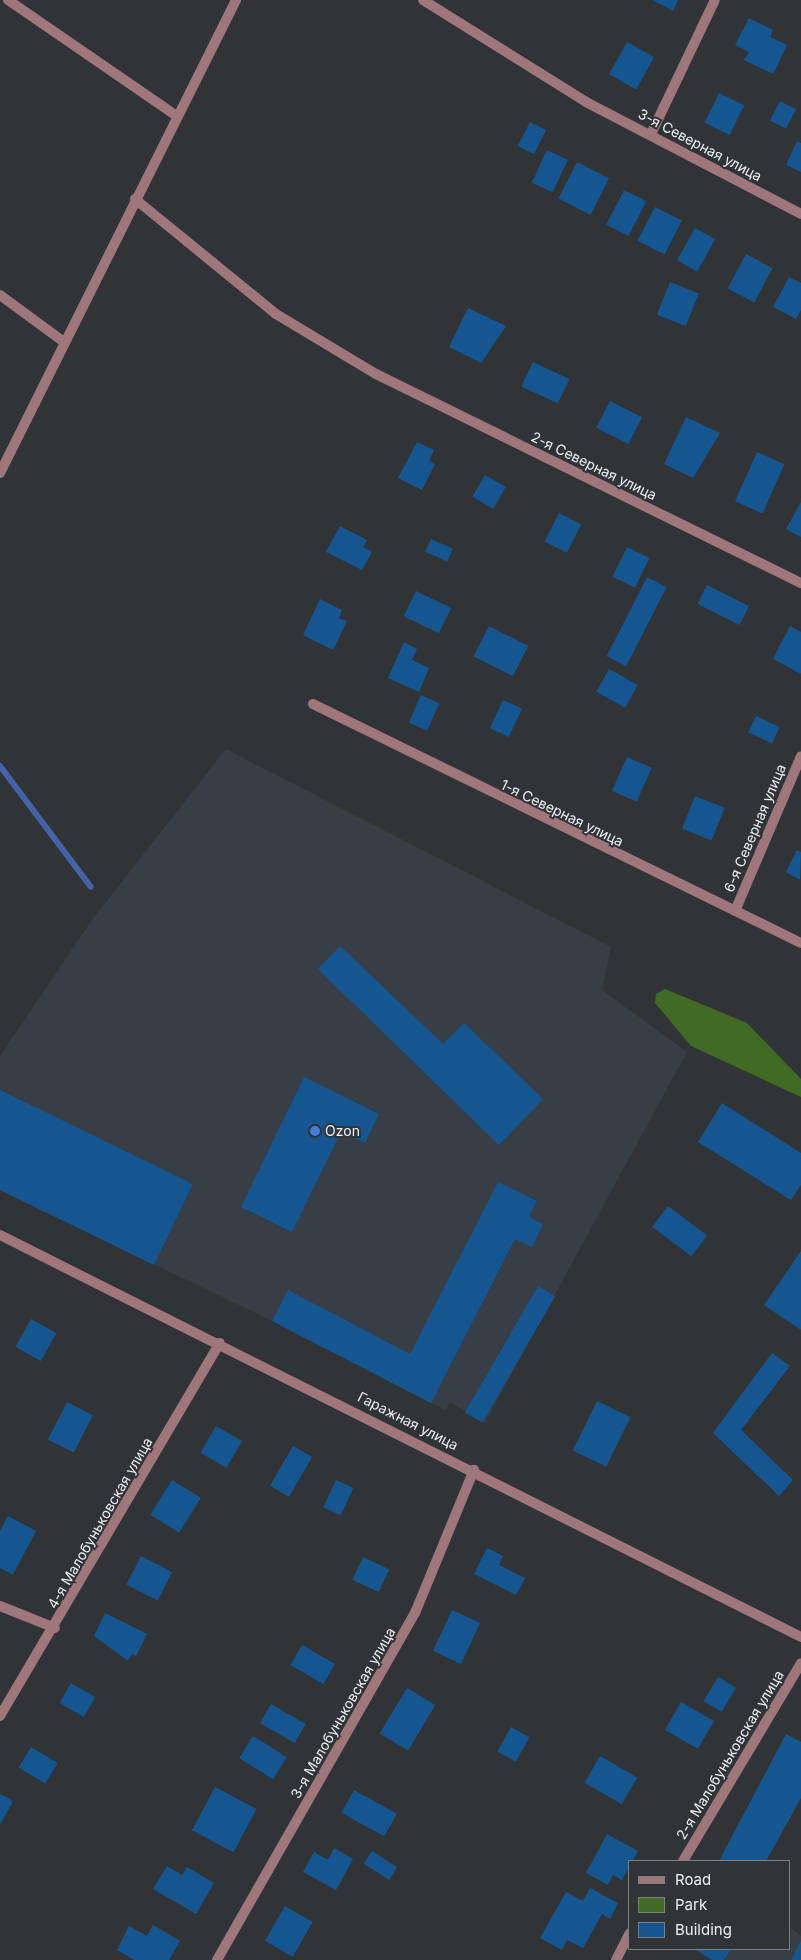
<!DOCTYPE html>
<html>
<head>
<meta charset="utf-8">
<style>
  body { margin:0 }
  #map { position:relative; width:801px; height:1960px; overflow:hidden; background:#313437; font-family:Inter,sans-serif }
  div>[style] { position:absolute }
  .built>* { inset:0; background:#373e45 }
  .green>* { inset:0; background:#416a24 }
  .stream>* { height:6px; margin:-3px; padding:0 3px; transform-origin:3px; border-radius:3px; background:#4462a7 }
  .building>* { inset:0; background:#155691; transform-origin:0 0 }
  .service>* { height:10px; margin:-5px; padding:0 5px; transform-origin:5px; border-radius:5px; background:#9f767c }
  .minor>* { height:10px; margin:-5px; padding:0 5px; transform-origin:5px; border-radius:5px; background:#9f767c }
  .dots>* { width:14px; height:14px; translate:-50% -50%; box-sizing:border-box; border:2px solid #313437; border-radius:50% }
  span { translate:-50% -50%; white-space:nowrap; text-align:center; line-height:1.15; -webkit-text-stroke:4px #313437; paint-order:stroke }
  .street-label { font-size:14px; color:#eeeff1 }
  .poi-label { font-size:14px; color:#eeeff1 }
  .left { translate:0 -50%; text-align:left }
  .legend { position:absolute; left:628px; top:1860px; width:162px; height:90px; box-sizing:border-box; background:#313437; border:1px solid #7d7f81; margin:0; padding:6px 9px; list-style:none; font-size:15px; color:#eeeff1 }
  .legend li { display:flex; align-items:center; gap:10px; height:25px }
  .legend b { width:25px; border:1px solid #7d7f81 }
</style>
</head>
<body>
<div id="map">
  <div class="built">
    <div style="clip-path:polygon(226px 749px,611px 947px,602px 990px,687px 1052px,485px 1423px,450px 1402px,446px 1410px,431px 1403px,272px 1321px,0 1190px,0 1056px,91px 921px)"></div>
    <div style="clip-path:polygon(790px 1928px,801px 1936px,801px 1960px,724px 1960px,731px 1949px,790px 1949px)"></div>
  </div>
  <div class="green">
    <div style="clip-path:polygon(665px 989px,747px 1023px,801px 1079px,801px 1097px,691px 1046px,655px 1003px,656px 994px)"></div>
  </div>
  <div class="stream">
    <div style="left:0;top:766px;width:151px;rotate:53.1deg"></div>
  </div>
  <div class="building">
    <div style="clip-path:polygon(652px 0,678px 0,673px 11px)"></div>
    <div style="clip-path:polygon(749px 18px,773px 30px,770px 37px,787px 45px,773px 74px,744px 60px,749px 52px,735px 45px)"></div>
    <div style="left:627px;top:42px;width:31px;height:37px;rotate:29deg"></div>
    <div style="left:719px;top:93px;width:28px;height:33px;rotate:26deg"></div>
    <div style="left:780px;top:101px;width:18px;height:22px;rotate:27deg"></div>
    <div style="left:530px;top:122px;width:18px;height:27px;rotate:27deg"></div>
    <div style="clip-path:polygon(797px 141px,801px 143px,801px 172px,786px 165px)"></div>
    <div style="left:547px;top:150px;width:23px;height:36px;rotate:25deg"></div>
    <div style="left:577px;top:162px;width:36px;height:41px;rotate:27deg"></div>
    <div style="left:624px;top:190px;width:25px;height:39px;rotate:27deg"></div>
    <div style="left:655px;top:207px;width:30px;height:38px;rotate:27deg"></div>
    <div style="left:695px;top:228px;width:23px;height:37px;rotate:29deg"></div>
    <div style="left:746px;top:254px;width:30px;height:39px;rotate:28deg"></div>
    <div style="clip-path:polygon(789px 277px,801px 283px,801px 310px,796px 319px,773px 307px)"></div>
    <div style="left:670px;top:282px;width:31px;height:35px;rotate:22deg"></div>
    <div style="clip-path:polygon(468px 308px,506px 326px,481px 363px,449px 347px)"></div>
    <div style="left:533px;top:362px;width:40px;height:27px;rotate:25deg"></div>
    <div style="left:610px;top:401px;width:36px;height:30px;rotate:27deg"></div>
    <div style="clip-path:polygon(686px 417px,720px 433px,693px 478px,664px 464px)"></div>
    <div style="clip-path:polygon(417px 442px,434px 450px,429px 461px,435px 464px,422px 490px,398px 478px)"></div>
    <div style="left:757px;top:452px;width:30px;height:54px;rotate:24deg"></div>
    <div style="left:485px;top:475px;width:24px;height:25px;rotate:30deg"></div>
    <div style="clip-path:polygon(801px 502px,801px 537px,786px 529px)"></div>
    <div style="left:559px;top:513px;width:25px;height:32px;rotate:27deg"></div>
    <div style="clip-path:polygon(340px 526px,367px 540px,363px 547px,372px 552px,362px 570px,326px 552px)"></div>
    <div style="left:431px;top:539px;width:24px;height:14px;rotate:24deg"></div>
    <div style="left:627px;top:547px;width:25px;height:33px;rotate:26deg"></div>
    <div style="left:647px;top:577px;width:22px;height:89px;rotate:27deg"></div>
    <div style="left:707px;top:585px;width:47px;height:21px;rotate:27deg"></div>
    <div style="left:416px;top:591px;width:39px;height:28px;rotate:26deg"></div>
    <div style="clip-path:polygon(320px 599px,342px 610px,339px 618px,347px 621px,333px 650px,303px 635px)"></div>
    <div style="left:489px;top:626px;width:44px;height:34px;rotate:27deg"></div>
    <div style="clip-path:polygon(790px 626px,801px 632px,801px 674px,773px 659px)"></div>
    <div style="clip-path:polygon(404px 642px,417px 649px,412px 660px,429px 668px,419px 692px,388px 678px)"></div>
    <div style="left:609px;top:669px;width:33px;height:26px;rotate:29deg"></div>
    <div style="left:421px;top:695px;width:20px;height:30px;rotate:24deg"></div>
    <div style="left:503px;top:700px;width:21px;height:31px;rotate:25deg"></div>
    <div style="left:756px;top:716px;width:26px;height:18px;rotate:25deg"></div>
    <div style="left:627px;top:757px;width:27px;height:37px;rotate:24deg"></div>
    <div style="left:695px;top:796px;width:32px;height:35px;rotate:22deg"></div>
    <div style="clip-path:polygon(797px 850px,801px 852px,800px 880px,786px 872px)"></div>
    <div style="clip-path:polygon(340px 946px,443px 1044px,464px 1023px,543px 1099px,499px 1145px,318px 969px)"></div>
    <div style="clip-path:polygon(304px 1077px,379px 1114px,365px 1143px,341px 1132px,292px 1232px,241px 1207px)"></div>
    <div style="clip-path:polygon(0 1090px,193px 1184px,154px 1265px,0 1190px)"></div>
    <div style="clip-path:polygon(722px 1103px,801px 1153px,801px 1185px,791px 1200px,698px 1142px)"></div>
    <div style="clip-path:polygon(498px 1182px,537px 1201px,529px 1217px,543px 1224px,532px 1247px,515px 1239px,431px 1403px,272px 1321px,288px 1290px,410px 1354px)"></div>
    <div style="left:668px;top:1206px;width:49px;height:26px;rotate:37deg"></div>
    <div style="clip-path:polygon(801px 1251px,801px 1330px,764px 1305px)"></div>
    <div style="left:538px;top:1286px;width:20px;height:146px;rotate:30deg"></div>
    <div style="left:31px;top:1319px;width:29px;height:32px;rotate:29deg"></div>
    <div style="clip-path:polygon(772px 1353px,790px 1366px,741px 1430px,793px 1480px,779px 1496px,713px 1433px)"></div>
    <div style="left:597px;top:1401px;width:37px;height:55px;rotate:26deg"></div>
    <div style="left:67px;top:1402px;width:29px;height:42px;rotate:27deg"></div>
    <div style="left:216px;top:1426px;width:30px;height:31px;rotate:30deg"></div>
    <div style="left:293px;top:1446px;width:22px;height:46px;rotate:30deg"></div>
    <div style="left:172px;top:1480px;width:34px;height:41px;rotate:32deg"></div>
    <div style="left:336px;top:1480px;width:19px;height:30px;rotate:25deg"></div>
    <div style="clip-path:polygon(8px 1516px,36px 1531px,13px 1575px,0 1568px,0 1531px)"></div>
    <div style="clip-path:polygon(487px 1548px,503px 1556px,499px 1565px,525px 1578px,516px 1595px,474px 1574px)"></div>
    <div style="left:141px;top:1556px;width:35px;height:32px;rotate:27deg"></div>
    <div style="left:363px;top:1557px;width:29px;height:25px;rotate:25deg"></div>
    <div style="left:452px;top:1610px;width:31px;height:45px;rotate:25deg"></div>
    <div style="clip-path:polygon(105px 1613px,147px 1634px,136px 1656px,132px 1654px,128px 1661px,94px 1636px)"></div>
    <div style="left:302px;top:1645px;width:38px;height:23px;rotate:30deg"></div>
    <div style="left:718px;top:1677px;width:21px;height:28px;rotate:31deg"></div>
    <div style="left:71px;top:1683px;width:28px;height:23px;rotate:30deg"></div>
    <div style="left:407px;top:1688px;width:33px;height:53px;rotate:31deg"></div>
    <div style="left:681px;top:1702px;width:38px;height:32px;rotate:30deg"></div>
    <div style="left:271px;top:1704px;width:40px;height:22px;rotate:30deg"></div>
    <div style="left:511px;top:1727px;width:21px;height:28px;rotate:29deg"></div>
    <div style="clip-path:polygon(786px 1734px,801px 1742px,801px 1798px,766px 1861px,719px 1861px)"></div>
    <div style="left:253px;top:1736px;width:40px;height:26px;rotate:32deg"></div>
    <div style="left:31px;top:1747px;width:31px;height:24px;rotate:31deg"></div>
    <div style="left:600px;top:1756px;width:43px;height:31px;rotate:30deg"></div>
    <div style="left:215px;top:1787px;width:47px;height:49px;rotate:28deg"></div>
    <div style="left:354px;top:1790px;width:49px;height:26px;rotate:29deg"></div>
    <div style="clip-path:polygon(0 1794px,13px 1801px,0 1825px)"></div>
    <div style="clip-path:polygon(607px 1834px,638px 1851px,622px 1880px,613px 1875px,608px 1885px,586px 1873px)"></div>
    <div style="clip-path:polygon(334px 1848px,353px 1859px,336px 1890px,303px 1872px,314px 1852px,328px 1860px)"></div>
    <div style="left:372px;top:1851px;width:30px;height:15px;rotate:33deg"></div>
    <div style="clip-path:polygon(167px 1866px,182px 1875px,187px 1867px,214px 1883px,196px 1914px,153px 1889px)"></div>
    <div style="clip-path:polygon(590px 1888px,618px 1903px,610px 1919px,602px 1914px,583px 1948px,567px 1940px,562px 1950px,540px 1938px,566px 1892px,583px 1901px)"></div>
    <div style="left:285px;top:1906px;width:32px;height:40px;rotate:30deg"></div>
    <div style="clip-path:polygon(153px 1925px,180px 1941px,169px 1960px,134px 1960px,117px 1950px,129px 1926px,147px 1936px)"></div>
    <div style="clip-path:polygon(801px 1941px,801px 1960px,791px 1960px)"></div>
    <div style="clip-path:polygon(694px 1949px,731px 1949px,724px 1960px,712px 1960px)"></div>
  </div>
  <div class="service">
    <div style="left:8px;top:0;width:205px;rotate:34.5deg"></div>
    <div style="left:423px;top:0;width:192px;rotate:32deg"></div>
    <div style="left:0;top:295px;width:79px;rotate:36.3deg"></div>
    <div style="left:0;top:473px;width:529px;rotate:-63.48deg"></div>
  </div>
  <div class="minor">
    <div style="left:586px;top:102px;width:242px;rotate:27.5deg"></div>
    <div style="left:651px;top:134px;width:148px;rotate:-64.5deg"></div>
    <div style="left:135px;top:199px;width:182px;rotate:39.2deg"></div>
    <div style="left:276px;top:314px;width:117px;rotate:31deg"></div>
    <div style="left:376px;top:374px;width:474px;rotate:26.2deg"></div>
    <div style="left:313px;top:704px;width:543px;rotate:26.09deg"></div>
    <div style="left:735px;top:911px;width:168px;rotate:-66.9deg"></div>
    <div style="left:0;top:1235px;width:896px;rotate:26.65deg"></div>
    <div style="left:0;top:1606px;width:59px;rotate:21.8deg"></div>
    <div style="left:0;top:1716px;width:433px;rotate:-59.5deg"></div>
    <div style="left:683px;top:1861px;width:230px;rotate:-59.2deg"></div>
    <div style="left:217px;top:1960px;width:400px;rotate:-60.3deg"></div>
    <div style="left:415px;top:1613px;width:155px;rotate:-67.6deg"></div>
    <div style="left:616px;top:1960px;width:30px;rotate:-63deg"></div>
  </div>
  <div class="dots">
    <div style="left:315px;top:1131px;background:#3f7fe0"></div>
  </div>
  <div class="street-label">
    <span style="left:700px;top:145px;rotate:28deg">3-я Северная улица</span>
    <span style="left:594px;top:466px;rotate:26deg">2-я Северная улица</span>
    <span style="left:562px;top:813px;rotate:26deg">1-я Северная улица</span>
    <span style="left:755px;top:828px;rotate:-67deg">6-я Северная улица</span>
    <span style="left:408px;top:1421px;rotate:27deg">Гаражная улица</span>
    <span style="left:100px;top:1523px;rotate:-60deg">4-я Малобуньковская улица</span>
    <span style="left:343px;top:1713px;rotate:-60deg">3-я Малобуньковская улица</span>
    <span style="left:730px;top:1755px;rotate:-59deg">2-я Малобуньковская улица</span>
  </div>
  <div class="poi-label">
    <span class="left" style="left:325px;top:1131px">Ozon</span>
  </div>
  <ul class="legend">
  <li><b style="height:6px;background:#9f767c"></b>Road</li>
  <li><b style="height:14px;background:#416a24"></b>Park</li>
  <li><b style="height:14px;background:#155691"></b>Building</li>
  </ul>
</div>
</body>
</html>
